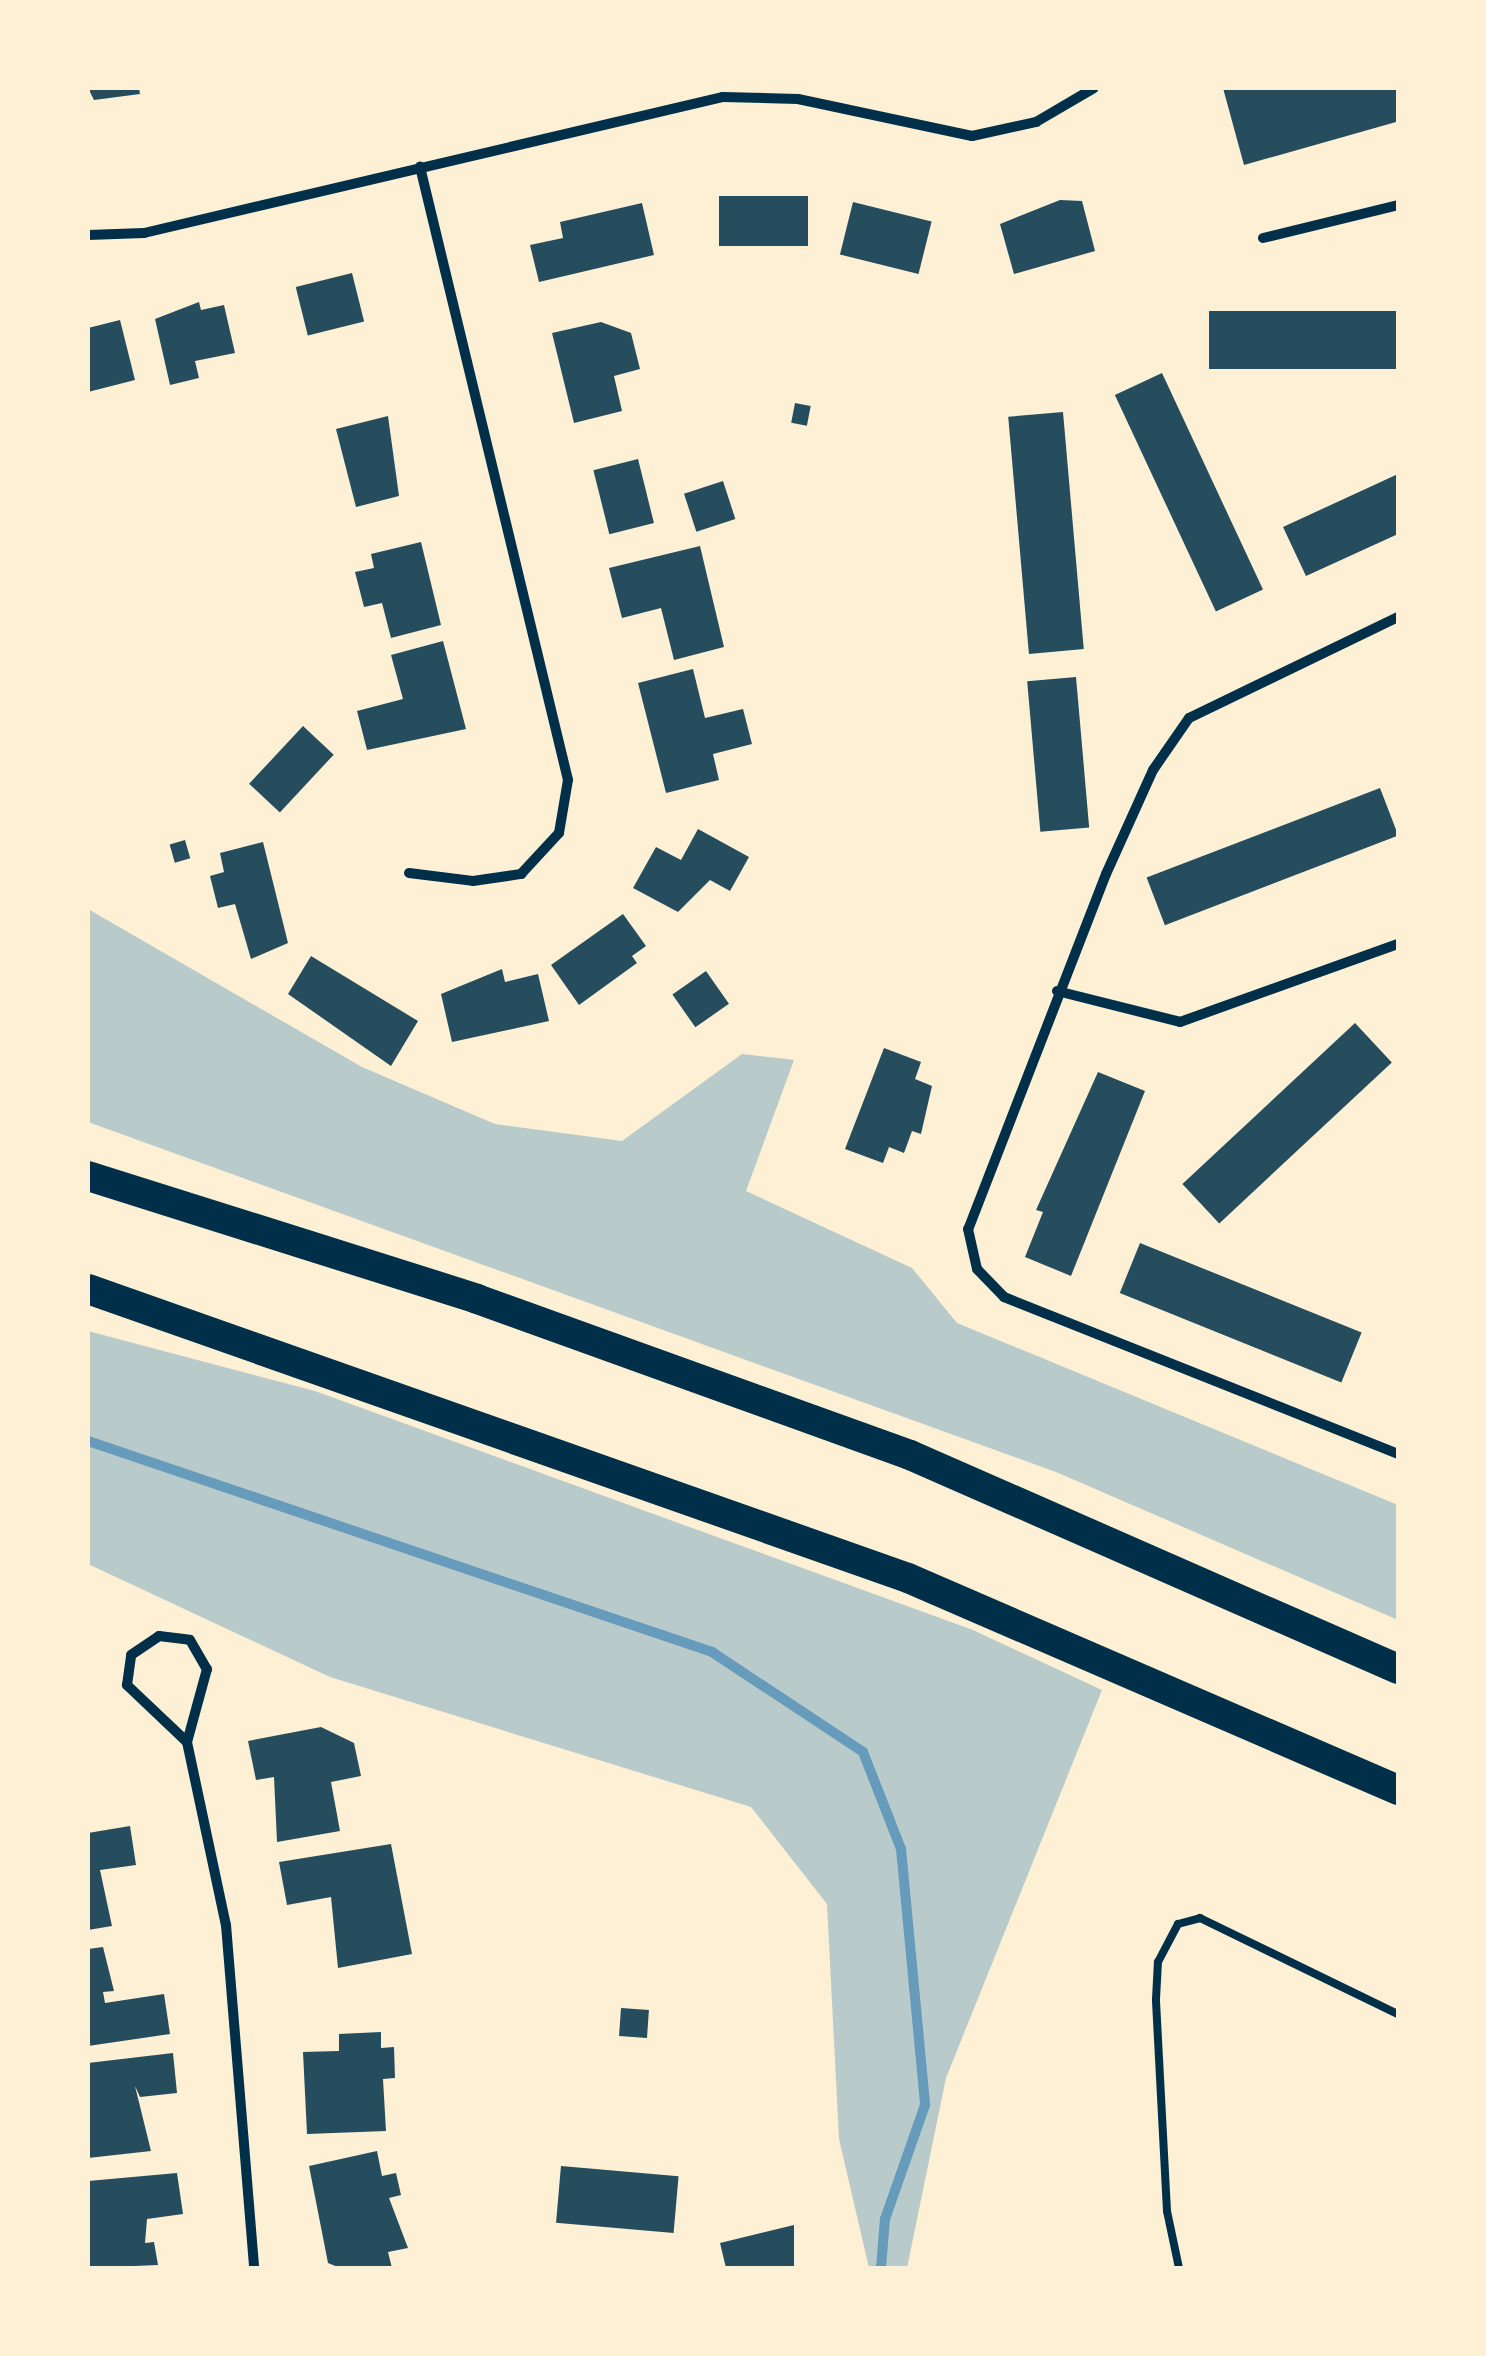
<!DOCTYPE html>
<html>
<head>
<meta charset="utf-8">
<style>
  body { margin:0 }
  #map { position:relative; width:1486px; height:2356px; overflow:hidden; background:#fdf0d5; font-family:"DejaVu Sans",sans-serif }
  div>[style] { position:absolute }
  .green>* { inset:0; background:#b9caca }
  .stream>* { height:10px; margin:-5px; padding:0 5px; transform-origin:5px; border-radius:5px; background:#669bbc }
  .building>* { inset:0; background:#264d5e; transform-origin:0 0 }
  .service>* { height:8px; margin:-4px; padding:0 4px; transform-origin:4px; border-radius:4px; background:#003049 }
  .minor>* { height:10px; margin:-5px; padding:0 5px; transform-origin:5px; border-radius:5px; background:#003049 }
  .motorway>* { height:30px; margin:-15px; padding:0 15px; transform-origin:15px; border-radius:15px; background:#003049 }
  span { translate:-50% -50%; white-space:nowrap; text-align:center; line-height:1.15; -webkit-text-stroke:8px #fdf0d5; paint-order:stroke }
  .frame { position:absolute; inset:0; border:90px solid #fdf0d5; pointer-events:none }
</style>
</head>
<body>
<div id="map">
  <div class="green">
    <div style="clip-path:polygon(88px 909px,362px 1067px,495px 1124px,622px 1141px,742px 1054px,794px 1060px,746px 1191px,912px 1268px,957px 1323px,1398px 1505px,1398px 1620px,1056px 1472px,88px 1122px)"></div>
    <div style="clip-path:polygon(88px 1331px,315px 1391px,973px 1630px,1102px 1690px,946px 2078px,907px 2268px,869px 2268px,839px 2139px,827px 1904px,751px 1807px,330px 1677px,88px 1564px)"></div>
  </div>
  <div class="stream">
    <div style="left:88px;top:1441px;width:659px;rotate:18.68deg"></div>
    <div style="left:712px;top:1652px;width:181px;rotate:33.5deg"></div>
    <div style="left:863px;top:1752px;width:104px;rotate:68.6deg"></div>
    <div style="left:901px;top:1849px;width:257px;rotate:84.6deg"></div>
    <div style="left:925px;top:2105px;width:121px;rotate:109.3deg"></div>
    <div style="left:885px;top:2219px;width:49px;rotate:94.7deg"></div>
  </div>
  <div class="building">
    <div style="clip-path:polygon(88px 88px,139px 88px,140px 94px,94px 100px)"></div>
    <div style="clip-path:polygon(1223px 88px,1398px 88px,1398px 114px,1396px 122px,1244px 165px)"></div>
    <div style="left:808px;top:196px;width:50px;height:89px;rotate:90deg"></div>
    <div style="clip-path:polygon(1060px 200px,1082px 201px,1095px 251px,1014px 274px,1000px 224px)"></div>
    <div style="left:853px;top:202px;width:81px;height:54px;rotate:14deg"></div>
    <div style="clip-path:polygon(642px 203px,654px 255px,539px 282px,530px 245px,563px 238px,560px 222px)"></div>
    <div style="left:352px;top:273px;width:50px;height:58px;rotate:76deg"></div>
    <div style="clip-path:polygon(199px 302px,201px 310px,224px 305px,235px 353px,195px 361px,199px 378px,170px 385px,155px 319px)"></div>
    <div style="left:1398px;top:311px;width:58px;height:189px;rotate:90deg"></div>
    <div style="clip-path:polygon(120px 320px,135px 380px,88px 392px,88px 328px)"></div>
    <div style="clip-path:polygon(601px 322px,631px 333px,640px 369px,614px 376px,622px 411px,574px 423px,552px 333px)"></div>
    <div style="left:1162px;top:373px;width:239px;height:52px;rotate:65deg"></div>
    <div style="left:795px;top:403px;width:16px;height:20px;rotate:11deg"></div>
    <div style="left:1063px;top:412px;width:238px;height:55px;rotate:85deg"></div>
    <div style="clip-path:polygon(388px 416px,399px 496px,356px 507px,336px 429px)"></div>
    <div style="left:638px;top:459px;width:66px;height:46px;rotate:76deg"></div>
    <div style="clip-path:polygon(1398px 474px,1398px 534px,1306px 576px,1283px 527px)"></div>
    <div style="left:723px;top:481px;width:40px;height:41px;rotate:72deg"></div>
    <div style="clip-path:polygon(421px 542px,441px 625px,391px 638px,382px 603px,364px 607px,355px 572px,374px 568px,371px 554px)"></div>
    <div style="clip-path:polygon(700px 546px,724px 647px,674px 660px,661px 608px,622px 618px,609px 568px)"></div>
    <div style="clip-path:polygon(443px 641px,466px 729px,367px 750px,357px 711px,403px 699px,391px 655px)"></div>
    <div style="clip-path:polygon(693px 669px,705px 718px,743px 709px,752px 744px,713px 754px,719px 780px,666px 793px,638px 683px)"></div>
    <div style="left:1076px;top:677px;width:151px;height:49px;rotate:85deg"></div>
    <div style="left:303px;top:726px;width:42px;height:79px;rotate:43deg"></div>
    <div style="left:1380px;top:788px;width:51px;height:250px;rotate:69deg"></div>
    <div style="clip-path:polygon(698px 829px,749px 857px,730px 891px,710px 880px,678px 912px,633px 888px,656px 847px,681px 860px)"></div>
    <div style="left:185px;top:840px;width:19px;height:16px;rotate:74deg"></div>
    <div style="clip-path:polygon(263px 842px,288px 943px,251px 959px,235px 904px,218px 908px,210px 876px,224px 872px,220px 853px)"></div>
    <div style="clip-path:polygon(623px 914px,646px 946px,632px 956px,637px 963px,579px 1005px,551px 965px)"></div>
    <div style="clip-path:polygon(311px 956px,418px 1021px,391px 1066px,288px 994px)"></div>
    <div style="clip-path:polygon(502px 969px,505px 982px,538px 974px,549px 1021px,452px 1042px,441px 994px)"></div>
    <div style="left:706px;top:971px;width:40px;height:41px;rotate:55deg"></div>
    <div style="left:1355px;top:1023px;width:54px;height:236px;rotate:47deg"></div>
    <div style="clip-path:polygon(884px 1048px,921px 1062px,915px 1079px,932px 1086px,921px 1134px,912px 1131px,904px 1153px,889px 1147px,883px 1163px,845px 1149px)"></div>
    <div style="clip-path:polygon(1098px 1072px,1145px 1091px,1071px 1276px,1025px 1257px,1043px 1212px,1036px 1210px)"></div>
    <div style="left:1140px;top:1243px;width:239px;height:54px;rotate:22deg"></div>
    <div style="clip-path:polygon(321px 1727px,354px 1743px,361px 1776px,331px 1782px,340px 1831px,277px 1842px,274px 1777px,256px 1780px,248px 1741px)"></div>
    <div style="clip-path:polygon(130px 1826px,136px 1865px,100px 1870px,112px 1926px,88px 1930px,88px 1833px)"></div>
    <div style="clip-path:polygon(391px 1844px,412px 1954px,338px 1968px,331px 1897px,287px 1905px,279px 1862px)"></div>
    <div style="clip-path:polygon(103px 1947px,114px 1991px,103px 1992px,105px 2003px,164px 1994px,170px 2034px,88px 2046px,88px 1949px)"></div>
    <div style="left:621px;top:2008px;width:28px;height:28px;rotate:4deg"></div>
    <div style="clip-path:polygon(381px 2032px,381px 2048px,394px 2047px,395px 2078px,383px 2079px,386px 2131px,307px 2134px,303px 2052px,339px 2051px,339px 2034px)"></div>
    <div style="clip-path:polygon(173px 2053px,177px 2093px,140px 2097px,135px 2086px,151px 2151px,88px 2158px,88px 2063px)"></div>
    <div style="clip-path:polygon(377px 2151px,382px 2176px,396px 2173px,401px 2195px,389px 2198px,408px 2248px,388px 2252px,392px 2268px,340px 2268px,328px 2263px,309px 2166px)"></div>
    <div style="left:561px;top:2166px;width:118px;height:57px;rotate:5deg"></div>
    <div style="clip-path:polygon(177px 2173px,183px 2214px,147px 2219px,145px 2243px,154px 2242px,158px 2265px,88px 2268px,88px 2181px)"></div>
    <div style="clip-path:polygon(794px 2225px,794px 2268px,726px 2268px,720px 2243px)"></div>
  </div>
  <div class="service">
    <div style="left:1179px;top:2268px;width:58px;rotate:-101.9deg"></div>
    <div style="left:1167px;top:2211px;width:212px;rotate:-93deg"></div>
    <div style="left:1156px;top:1999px;width:37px;rotate:-87deg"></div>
    <div style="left:1158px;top:1962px;width:43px;rotate:-62.2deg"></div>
    <div style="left:1178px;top:1924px;width:23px;rotate:-15deg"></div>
    <div style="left:1200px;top:1918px;width:220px;rotate:25.9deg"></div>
  </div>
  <div class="minor">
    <div style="left:88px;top:235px;width:56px;rotate:-2deg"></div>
    <div style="left:144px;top:233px;width:595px;rotate:-13.22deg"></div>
    <div style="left:723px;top:97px;width:75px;rotate:1.5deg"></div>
    <div style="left:798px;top:99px;width:178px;rotate:12deg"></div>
    <div style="left:972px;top:136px;width:66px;rotate:-12.3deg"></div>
    <div style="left:1036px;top:122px;width:67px;rotate:-30.4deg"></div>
    <div style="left:1263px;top:238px;width:139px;rotate:-13.7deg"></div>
    <div style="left:1398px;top:617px;width:232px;rotate:154.2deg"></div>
    <div style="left:1189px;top:718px;width:63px;rotate:124.7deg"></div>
    <div style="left:1153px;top:770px;width:114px;rotate:114.3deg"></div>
    <div style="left:1106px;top:874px;width:381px;rotate:111.2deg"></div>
    <div style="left:968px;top:1229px;width:41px;rotate:77.3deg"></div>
    <div style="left:977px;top:1269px;width:39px;rotate:46deg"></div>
    <div style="left:1004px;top:1297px;width:424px;rotate:21.7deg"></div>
    <div style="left:409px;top:873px;width:64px;rotate:7.1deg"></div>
    <div style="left:473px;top:881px;width:49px;rotate:-8.3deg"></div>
    <div style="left:521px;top:874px;width:56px;rotate:-47.2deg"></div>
    <div style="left:559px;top:833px;width:54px;rotate:-80.4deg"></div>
    <div style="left:568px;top:780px;width:631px;rotate:-103.57deg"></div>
    <div style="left:1057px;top:991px;width:127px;rotate:14.1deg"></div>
    <div style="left:1180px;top:1022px;width:232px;rotate:-19.7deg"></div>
    <div style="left:187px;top:1742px;width:83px;rotate:-136.5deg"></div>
    <div style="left:127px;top:1685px;width:30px;rotate:-82deg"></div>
    <div style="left:131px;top:1655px;width:34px;rotate:-34deg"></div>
    <div style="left:159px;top:1636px;width:31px;rotate:7deg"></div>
    <div style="left:190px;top:1640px;width:34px;rotate:60deg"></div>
    <div style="left:207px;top:1669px;width:76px;rotate:105.3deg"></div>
    <div style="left:187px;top:1742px;width:187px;rotate:78deg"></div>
    <div style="left:226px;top:1925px;width:344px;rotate:85.3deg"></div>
  </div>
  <div class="motorway">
    <div style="left:88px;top:1176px;width:408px;rotate:17.5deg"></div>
    <div style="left:477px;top:1299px;width:460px;rotate:19.8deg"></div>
    <div style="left:910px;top:1455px;width:533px;rotate:23.68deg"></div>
    <div style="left:88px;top:1289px;width:869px;rotate:19.41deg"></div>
    <div style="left:908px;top:1578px;width:534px;rotate:23.4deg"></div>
  </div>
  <div class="frame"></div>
</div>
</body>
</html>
